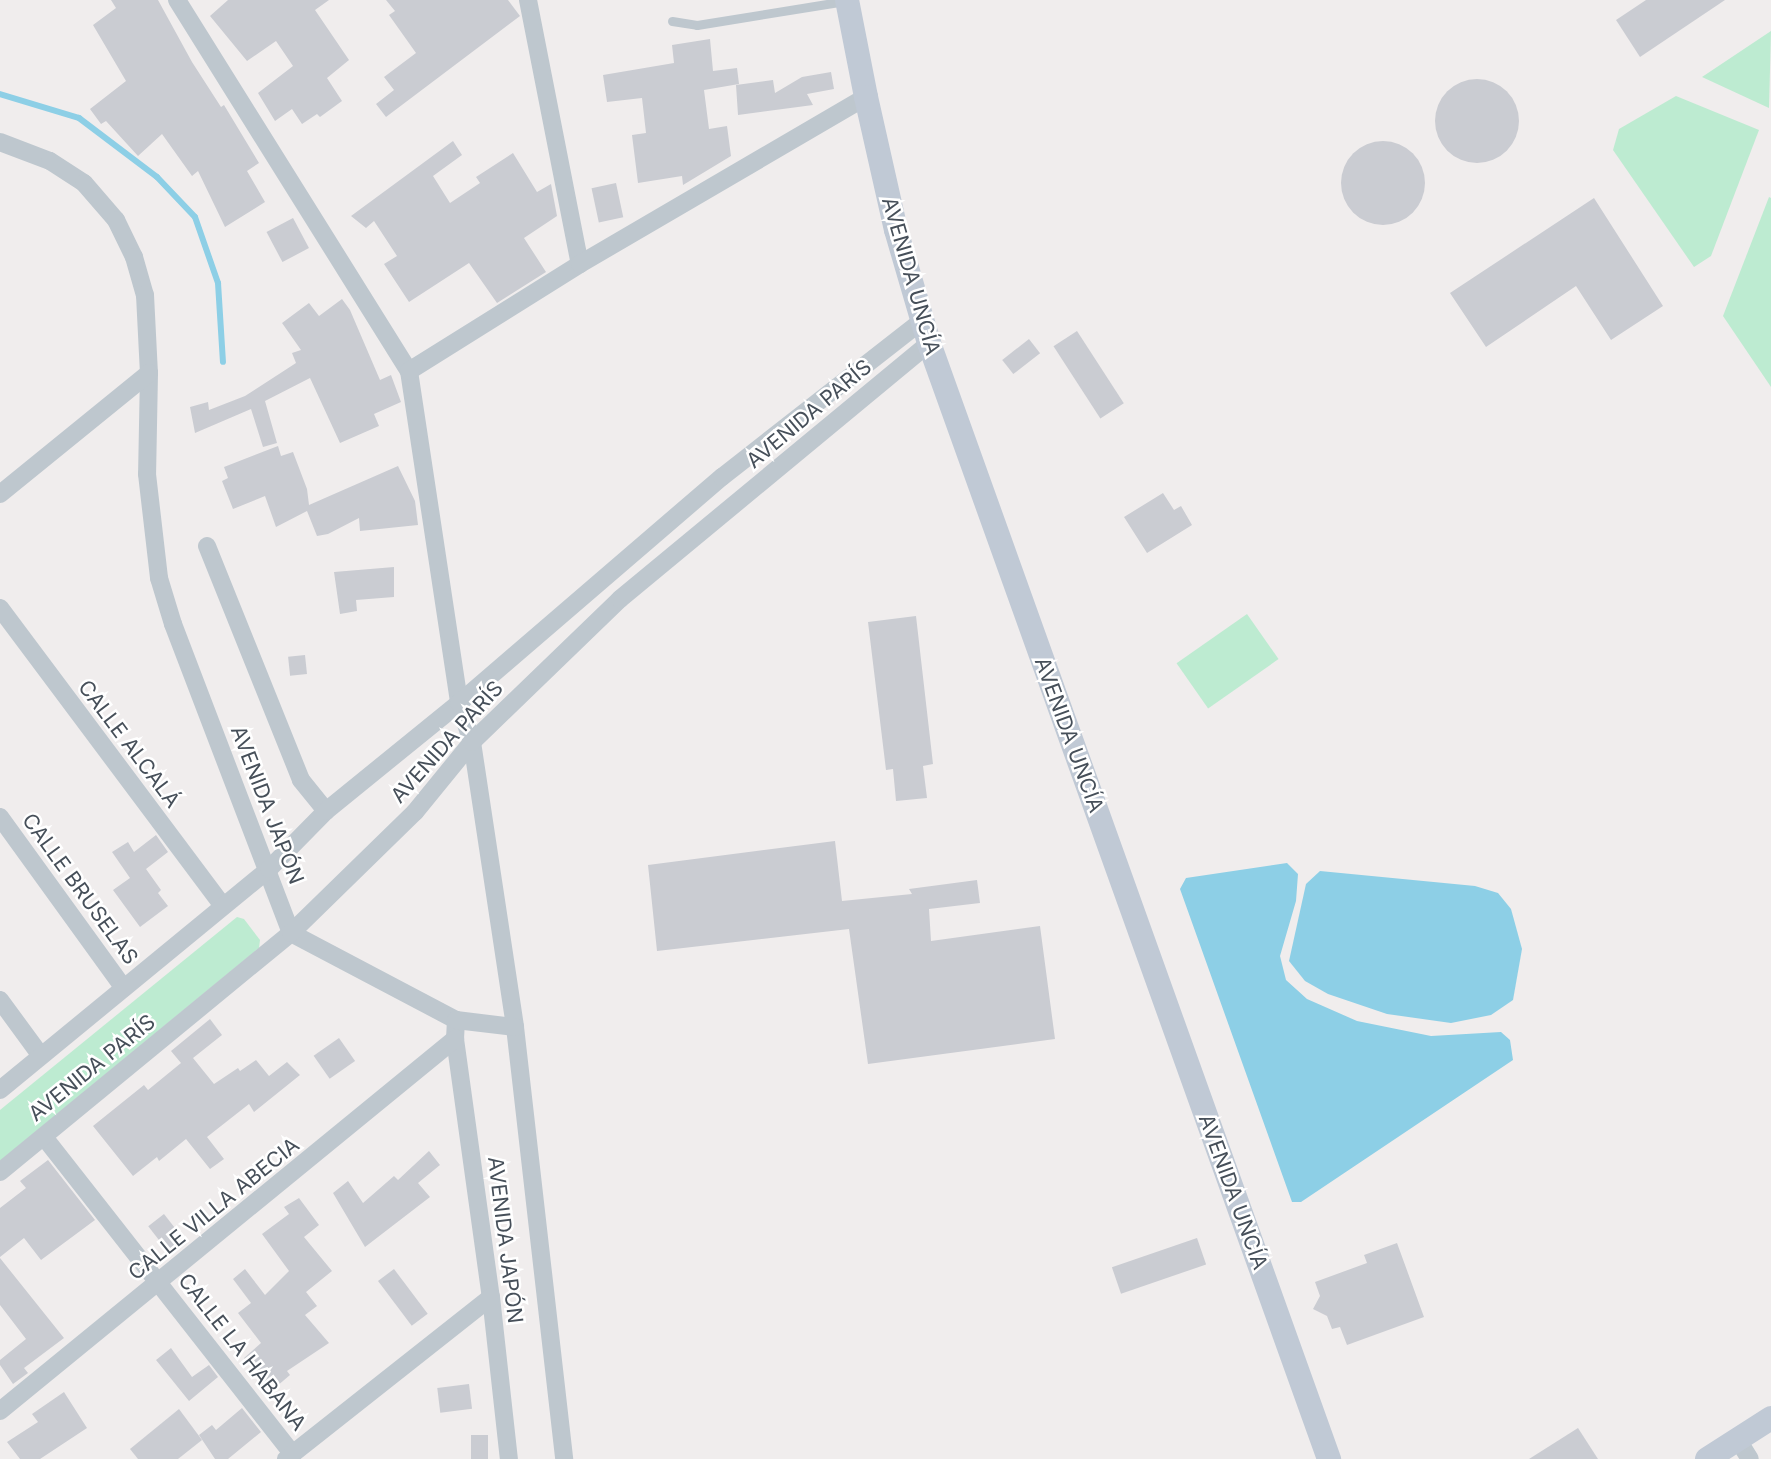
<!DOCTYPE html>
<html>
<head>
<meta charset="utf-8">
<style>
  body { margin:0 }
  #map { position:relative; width:1771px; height:1459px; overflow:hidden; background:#f0eded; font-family:Inter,sans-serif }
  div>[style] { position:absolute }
  .green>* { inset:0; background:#bdebd1; transform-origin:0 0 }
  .water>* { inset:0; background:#8dcfe6 }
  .stream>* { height:6px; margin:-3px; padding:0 3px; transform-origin:3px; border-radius:3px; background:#8dcfe6 }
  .building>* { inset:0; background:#caccd2; transform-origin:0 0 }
  .round { border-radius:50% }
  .lane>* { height:9px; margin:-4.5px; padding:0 4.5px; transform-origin:4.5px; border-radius:4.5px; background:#bec7ce }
  .street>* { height:18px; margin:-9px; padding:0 9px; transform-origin:9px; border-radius:9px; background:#bec7ce }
  .secondary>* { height:24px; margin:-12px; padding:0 12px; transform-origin:12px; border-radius:12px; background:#c0c9d5 }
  span { translate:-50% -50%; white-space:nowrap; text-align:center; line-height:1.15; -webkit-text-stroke:5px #fff; paint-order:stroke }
  .street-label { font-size:21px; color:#464f59 }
</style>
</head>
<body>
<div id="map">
  <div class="green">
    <div style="clip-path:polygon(1771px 31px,1769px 108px,1702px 77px)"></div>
    <div style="clip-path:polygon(1676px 96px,1759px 130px,1711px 256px,1694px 267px,1613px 150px,1619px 129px)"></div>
    <div style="clip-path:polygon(1769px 197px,1771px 198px,1771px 387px,1723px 316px)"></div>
    <div style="left:1247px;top:614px;width:55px;height:86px;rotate:55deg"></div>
    <div style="clip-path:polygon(237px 917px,244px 919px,260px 940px,259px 948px,0 1161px,0 1110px)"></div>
  </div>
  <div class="water">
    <div style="clip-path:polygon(1287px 863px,1298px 874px,1296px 901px,1280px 956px,1286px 980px,1307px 999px,1357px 1021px,1431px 1036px,1501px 1032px,1510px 1040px,1513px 1060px,1301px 1202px,1292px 1202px,1180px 889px,1186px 878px)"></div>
    <div style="clip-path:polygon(1320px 871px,1475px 886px,1498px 893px,1511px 909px,1522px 949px,1513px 1000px,1491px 1015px,1451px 1023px,1387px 1014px,1328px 994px,1305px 981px,1289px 961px,1306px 884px)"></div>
  </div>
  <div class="stream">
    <div style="left:0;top:94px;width:83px;rotate:16.9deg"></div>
    <div style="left:79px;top:118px;width:98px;rotate:37.1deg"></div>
    <div style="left:157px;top:177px;width:55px;rotate:46.5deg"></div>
    <div style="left:195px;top:217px;width:70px;rotate:70.8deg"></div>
    <div style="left:218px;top:283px;width:79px;rotate:86.4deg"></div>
  </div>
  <div class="building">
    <div style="clip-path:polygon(111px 0,158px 0,192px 62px,221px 107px,224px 105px,259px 163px,247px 171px,265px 202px,225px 227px,198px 171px,192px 176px,162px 134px,138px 156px,106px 121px,101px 124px,90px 109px,126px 81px,93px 25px,116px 8px)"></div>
    <div style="clip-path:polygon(228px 0,329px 0,315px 10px,349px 60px,327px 78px,342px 101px,320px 117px,317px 114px,302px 124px,292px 109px,275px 121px,258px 93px,293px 66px,276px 41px,247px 61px,210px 16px)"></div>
    <div style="clip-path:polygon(386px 0,508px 0,520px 16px,386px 117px,376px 104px,394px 90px,384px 77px,416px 53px,389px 15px,395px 11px)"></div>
    <div style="clip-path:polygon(1646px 0,1725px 0,1640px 57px,1616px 20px)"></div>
    <div style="clip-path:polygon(710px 39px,713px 71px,737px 68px,739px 84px,704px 90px,709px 129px,727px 126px,731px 156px,683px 185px,682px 176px,638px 183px,632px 135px,646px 133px,642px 98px,607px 102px,603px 75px,674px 63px,672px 45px)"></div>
    <div style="clip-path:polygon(831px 72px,834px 89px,807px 94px,813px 105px,738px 115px,736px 85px,773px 80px,775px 93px,802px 77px)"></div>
    <div class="round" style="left:1435px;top:79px;width:84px;height:84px"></div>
    <div style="clip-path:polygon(453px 141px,462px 155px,433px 176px,450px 203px,480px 183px,476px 177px,513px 153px,537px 192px,551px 184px,557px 216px,524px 238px,546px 272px,497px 303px,469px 263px,409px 302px,384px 264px,397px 256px,374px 221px,366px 228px,351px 216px)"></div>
    <div class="round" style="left:1341px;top:141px;width:84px;height:84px"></div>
    <div style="left:616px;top:183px;width:35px;height:25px;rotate:78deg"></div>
    <div style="clip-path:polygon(1594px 198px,1663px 306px,1611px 340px,1576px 286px,1486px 347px,1450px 293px)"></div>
    <div style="left:293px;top:218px;width:34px;height:30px;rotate:62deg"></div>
    <div style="clip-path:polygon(342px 299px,350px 310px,380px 380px,391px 375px,401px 402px,374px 414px,379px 426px,340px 443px,310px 378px,265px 401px,277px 443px,263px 447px,251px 409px,195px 433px,190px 407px,208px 402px,209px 410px,245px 396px,296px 363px,292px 353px,301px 350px,282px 323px,309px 303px,319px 316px)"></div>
    <div style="left:1077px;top:331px;width:86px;height:28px;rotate:57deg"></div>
    <div style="left:1029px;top:339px;width:18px;height:34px;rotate:52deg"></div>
    <div style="clip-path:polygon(278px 446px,281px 456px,293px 452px,307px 489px,309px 505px,398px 466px,415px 501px,418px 525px,360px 531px,359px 518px,328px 534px,317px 536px,307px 511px,276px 527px,265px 496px,233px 509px,222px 481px,228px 478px,224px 467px)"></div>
    <div style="clip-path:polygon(1163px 493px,1174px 510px,1181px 506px,1192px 525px,1147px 553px,1124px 517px)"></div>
    <div style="clip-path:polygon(394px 567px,394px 597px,356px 600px,357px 611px,340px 614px,334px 572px)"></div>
    <div style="clip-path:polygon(916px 616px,933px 764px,923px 766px,927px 798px,896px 801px,893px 769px,886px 770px,868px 622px)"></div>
    <div style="left:305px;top:655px;width:19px;height:17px;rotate:84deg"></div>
    <div style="clip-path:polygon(156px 835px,168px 852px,146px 869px,161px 890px,158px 893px,168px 906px,140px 927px,113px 890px,130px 878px,112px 852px,128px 842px,134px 852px)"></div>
    <div style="clip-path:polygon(835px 841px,842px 901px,912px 894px,909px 889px,977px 880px,980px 903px,929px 909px,931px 941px,1040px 926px,1055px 1039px,868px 1064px,849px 929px,657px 951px,648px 865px)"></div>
    <div style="clip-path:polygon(210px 1019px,222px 1035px,193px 1058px,214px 1084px,238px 1068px,240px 1071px,256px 1060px,269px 1076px,287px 1062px,300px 1075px,254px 1112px,249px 1104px,207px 1137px,224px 1159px,210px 1169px,186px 1139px,159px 1161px,157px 1157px,133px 1176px,93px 1126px,144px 1085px,148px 1090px,181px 1063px,171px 1051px)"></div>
    <div style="left:339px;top:1038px;width:28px;height:31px;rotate:55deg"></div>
    <div style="clip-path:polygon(429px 1151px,440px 1165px,418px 1183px,430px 1197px,365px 1247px,333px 1193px,348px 1181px,363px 1203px,394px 1176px,398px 1180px)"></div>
    <div style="clip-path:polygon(48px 1160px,95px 1220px,41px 1260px,24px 1238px,0 1257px,0 1208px,26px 1188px,20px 1181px)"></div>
    <div style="clip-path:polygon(299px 1198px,319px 1225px,304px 1237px,332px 1271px,306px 1292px,317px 1306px,305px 1315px,329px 1343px,287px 1371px,290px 1375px,270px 1392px,244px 1358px,261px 1343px,238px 1313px,251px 1303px,233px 1279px,245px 1269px,265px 1295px,289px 1271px,262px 1234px,289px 1214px,284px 1207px)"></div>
    <div style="left:164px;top:1214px;width:37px;height:20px;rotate:52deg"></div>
    <div style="left:1197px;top:1238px;width:28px;height:90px;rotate:71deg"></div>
    <div style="clip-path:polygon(1397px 1243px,1424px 1317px,1347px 1345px,1340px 1327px,1332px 1329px,1327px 1316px,1313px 1309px,1320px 1296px,1315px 1282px,1367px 1263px,1364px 1255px)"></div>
    <div style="clip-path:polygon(0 1258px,64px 1338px,24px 1368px,28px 1373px,13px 1384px,0 1365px,0 1360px,26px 1339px,0 1305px)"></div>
    <div style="left:394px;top:1269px;width:56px;height:20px;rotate:53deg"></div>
    <div style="clip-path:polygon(171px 1348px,192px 1377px,209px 1365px,218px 1377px,189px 1401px,156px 1360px)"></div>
    <div style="left:469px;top:1384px;width:25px;height:32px;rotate:83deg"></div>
    <div style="clip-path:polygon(64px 1392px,87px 1428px,40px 1459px,20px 1459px,7px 1442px,38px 1422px,32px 1414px)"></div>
    <div style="clip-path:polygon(242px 1408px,261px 1432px,228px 1459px,215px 1459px,199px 1435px,212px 1425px,216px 1430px)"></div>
    <div style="clip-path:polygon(179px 1409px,202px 1440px,178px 1459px,138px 1459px,130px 1449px)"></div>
    <div style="clip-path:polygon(1578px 1428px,1598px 1459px,1529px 1459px)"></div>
    <div style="left:471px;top:1435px;width:17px;height:24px"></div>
  </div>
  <div class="lane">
    <div style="left:672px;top:21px;width:25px;rotate:9deg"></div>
    <div style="left:697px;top:25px;width:150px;rotate:-9.2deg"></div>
  </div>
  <div class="street">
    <div style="left:177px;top:0;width:438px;rotate:58deg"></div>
    <div style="left:409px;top:371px;width:336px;rotate:81.4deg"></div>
    <div style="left:459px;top:703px;width:41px;rotate:71.6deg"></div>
    <div style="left:472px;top:742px;width:288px;rotate:81.4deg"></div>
    <div style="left:515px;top:1027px;width:435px;rotate:83.5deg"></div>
    <div style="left:528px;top:0;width:269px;rotate:78.9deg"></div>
    <div style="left:0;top:142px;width:53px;rotate:20.8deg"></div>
    <div style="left:50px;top:161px;width:40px;rotate:32.9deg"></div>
    <div style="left:84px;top:183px;width:49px;rotate:49.1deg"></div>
    <div style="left:116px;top:220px;width:41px;rotate:64.1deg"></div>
    <div style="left:134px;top:257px;width:40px;rotate:74deg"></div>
    <div style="left:145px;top:295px;width:78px;rotate:87.1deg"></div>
    <div style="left:149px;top:373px;width:101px;rotate:91.1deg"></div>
    <div style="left:147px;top:474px;width:105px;rotate:83.4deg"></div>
    <div style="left:159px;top:578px;width:48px;rotate:73.1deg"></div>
    <div style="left:173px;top:624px;width:331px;rotate:69.1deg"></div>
    <div style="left:291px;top:933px;width:187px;rotate:27.8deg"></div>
    <div style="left:456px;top:1020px;width:19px;rotate:93deg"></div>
    <div style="left:455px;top:1039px;width:260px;rotate:82.1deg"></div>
    <div style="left:491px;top:1297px;width:163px;rotate:83.7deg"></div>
    <div style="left:409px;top:371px;width:202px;rotate:-32deg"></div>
    <div style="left:580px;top:264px;width:331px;rotate:-30.3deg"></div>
    <div style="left:0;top:494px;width:192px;rotate:-39.1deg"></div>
    <div style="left:207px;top:546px;width:252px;rotate:68.1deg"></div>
    <div style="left:301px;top:780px;width:40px;rotate:51deg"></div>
    <div style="left:0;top:608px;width:372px;rotate:53.2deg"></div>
    <div style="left:0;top:817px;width:211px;rotate:54.1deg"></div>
    <div style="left:0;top:1000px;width:69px;rotate:53.8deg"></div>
    <div style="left:456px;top:1020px;width:59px;rotate:6.8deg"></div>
    <div style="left:0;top:1090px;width:348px;rotate:-39.4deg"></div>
    <div style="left:269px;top:869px;width:81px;rotate:-45.5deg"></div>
    <div style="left:326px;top:811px;width:171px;rotate:-39.1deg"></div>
    <div style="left:459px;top:703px;width:347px;rotate:-40.7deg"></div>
    <div style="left:722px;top:477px;width:254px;rotate:-38deg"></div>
    <div style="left:44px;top:1137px;width:403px;rotate:51.9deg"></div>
    <div style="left:0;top:1172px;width:377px;rotate:-39.4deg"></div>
    <div style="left:291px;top:933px;width:173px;rotate:-44.3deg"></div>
    <div style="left:415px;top:812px;width:90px;rotate:-50.8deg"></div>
    <div style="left:472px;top:742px;width:206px;rotate:-44deg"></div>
    <div style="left:620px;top:599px;width:401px;rotate:-39.6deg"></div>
    <div style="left:0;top:1411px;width:588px;rotate:-39.27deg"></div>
    <div style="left:1738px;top:1440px;width:22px;rotate:58deg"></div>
    <div style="left:286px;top:1459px;width:261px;rotate:-38.3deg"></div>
  </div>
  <div class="secondary">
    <div style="left:847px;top:0;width:99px;rotate:78.9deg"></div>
    <div style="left:866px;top:97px;width:136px;rotate:77.3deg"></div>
    <div style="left:896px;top:230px;width:118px;rotate:73.7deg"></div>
    <div style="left:929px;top:343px;width:1186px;rotate:70.28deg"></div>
    <div style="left:1707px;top:1459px;width:76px;rotate:-32.6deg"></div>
  </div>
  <div class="street-label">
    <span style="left:911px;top:276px;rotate:74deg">AVENIDA UNCÍA</span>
    <span style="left:809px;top:414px;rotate:-40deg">AVENIDA PARÍS</span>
    <span style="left:1069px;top:735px;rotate:70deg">AVENIDA UNCÍA</span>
    <span style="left:447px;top:742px;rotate:-48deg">AVENIDA PARÍS</span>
    <span style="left:129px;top:744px;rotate:53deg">CALLE ALCALÁ</span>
    <span style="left:267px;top:805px;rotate:69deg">AVENIDA JAPÓN</span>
    <span style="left:80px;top:889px;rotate:54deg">CALLE BRUSELAS</span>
    <span style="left:92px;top:1068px;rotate:-39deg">AVENIDA PARÍS</span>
    <span style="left:1233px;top:1192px;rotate:70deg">AVENIDA UNCÍA</span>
    <span style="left:214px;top:1209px;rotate:-39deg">CALLE VILLA ABECIA</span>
    <span style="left:505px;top:1240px;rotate:83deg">AVENIDA JAPÓN</span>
    <span style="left:242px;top:1352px;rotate:52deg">CALLE LA HABANA</span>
  </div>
</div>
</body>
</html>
